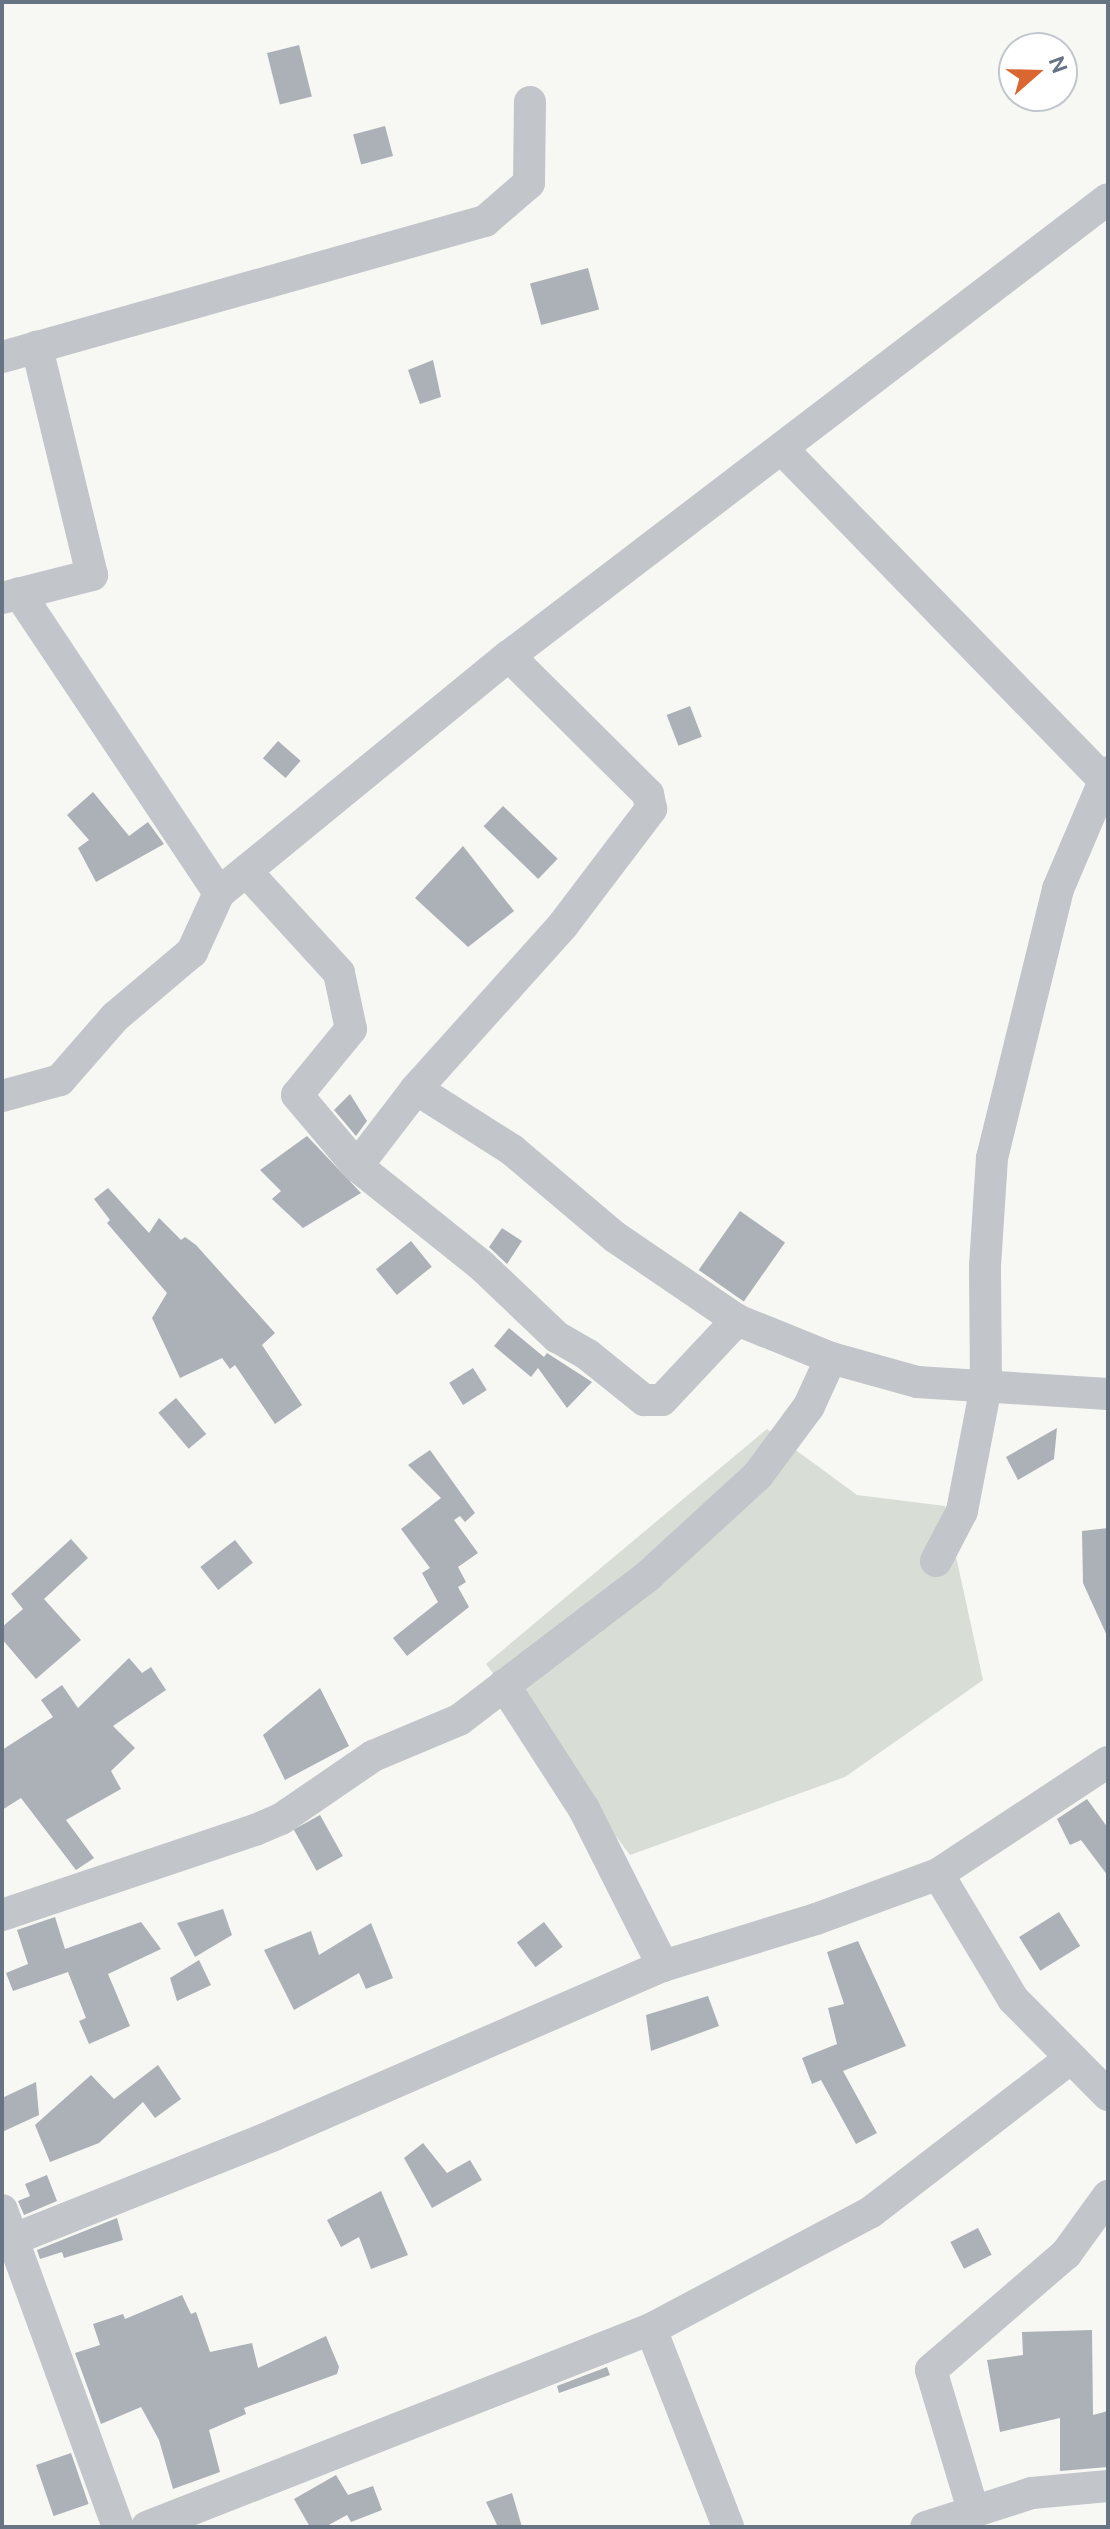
<!DOCTYPE html>
<html>
<head>
<meta charset="utf-8">
<style>
  body { margin:0 }
  #map { position:relative; width:1110px; height:2529px; overflow:hidden; background:#f7f7f4; font-family:Ubuntu,sans-serif }
  div>[style] { position:absolute }
  .green>* { inset:0; background:#d8ddd5 }
  .building>* { inset:0; background:#abb1b7; transform-origin:0 0 }
  .minor>* { height:32px; margin:-16px; padding:0 16px; transform-origin:16px; border-radius:16px; background:#c2c5c9 }
  span { translate:-50% -50%; white-space:nowrap; text-align:center; line-height:1.15; -webkit-text-stroke:8px #fff; paint-order:stroke }
  .frame { position:absolute; inset:0; border:4px solid #677483; pointer-events:none }
  .north { position:absolute; left:998px; top:32px; width:80px; height:80px; box-sizing:border-box; background:#fff; border:2px solid #c2c7cd; border-radius:50%; rotate:70deg; font-size:22px; font-weight:700; line-height:32px; text-align:center; color:#677483 }
  .north::after { content:''; display:block; margin:auto; width:28px; height:36px; background:#da6731; clip-path:polygon(50% 0,100% 100%,50% 72%,0 100%) }
</style>
</head>
<body>
<div id="map">
  <div class="green">
    <div style="clip-path:polygon(767px 1429px,857px 1495px,945px 1506px,983px 1680px,845px 1777px,630px 1855px,486px 1664px)"></div>
  </div>
  <div class="building">
    <div style="left:299px;top:45px;width:53px;height:33px;rotate:76deg"></div>
    <div style="left:385px;top:126px;width:31px;height:33px;rotate:75deg"></div>
    <div style="left:588px;top:268px;width:43px;height:60px;rotate:75deg"></div>
    <div style="clip-path:polygon(433px 360px,441px 397px,420px 404px,408px 370px)"></div>
    <div style="left:690px;top:706px;width:33px;height:25px;rotate:69deg"></div>
    <div style="left:278px;top:741px;width:30px;height:23px;rotate:41deg"></div>
    <div style="clip-path:polygon(93px 792px,129px 836px,148px 822px,164px 844px,96px 882px,78px 848px,89px 840px,67px 815px)"></div>
    <div style="left:503px;top:806px;width:76px;height:28px;rotate:44deg"></div>
    <div style="clip-path:polygon(463px 846px,514px 911px,468px 947px,415px 898px)"></div>
    <div style="clip-path:polygon(350px 1094px,367px 1121px,356px 1136px,334px 1110px)"></div>
    <div style="clip-path:polygon(307px 1136px,361px 1193px,303px 1228px,272px 1199px,281px 1191px,260px 1170px)"></div>
    <div style="clip-path:polygon(108px 1188px,149px 1233px,159px 1218px,181px 1240px,185px 1237px,196px 1245px,275px 1333px,262px 1345px,302px 1405px,275px 1424px,235px 1365px,230px 1369px,222px 1358px,180px 1378px,152px 1318px,167px 1293px,107px 1223px,110px 1220px,94px 1199px)"></div>
    <div style="left:740px;top:1211px;width:55px;height:72px;rotate:35deg"></div>
    <div style="clip-path:polygon(502px 1228px,522px 1241px,507px 1264px,489px 1247px)"></div>
    <div style="left:411px;top:1241px;width:33px;height:45px;rotate:51deg"></div>
    <div style="clip-path:polygon(509px 1328px,544px 1357px,547px 1353px,592px 1382px,567px 1408px,538px 1368px,531px 1377px,494px 1346px)"></div>
    <div style="left:473px;top:1368px;width:26px;height:28px;rotate:58deg"></div>
    <div style="left:176px;top:1398px;width:47px;height:23px;rotate:50deg"></div>
    <div style="clip-path:polygon(1057px 1428px,1054px 1459px,1018px 1480px,1006px 1457px)"></div>
    <div style="clip-path:polygon(430px 1450px,475px 1513px,465px 1522px,460px 1516px,454px 1520px,478px 1553px,458px 1567px,466px 1582px,458px 1587px,469px 1607px,407px 1656px,393px 1638px,438px 1602px,422px 1573px,430px 1568px,401px 1529px,441px 1498px,408px 1465px)"></div>
    <div style="clip-path:polygon(1108px 1528px,1108px 1638px,1083px 1583px,1082px 1531px)"></div>
    <div style="clip-path:polygon(71px 1539px,88px 1558px,44px 1599px,81px 1640px,36px 1679px,2px 1639px,2px 1627px,23px 1609px,11px 1594px)"></div>
    <div style="left:235px;top:1540px;width:29px;height:44px;rotate:52deg"></div>
    <div style="clip-path:polygon(129px 1658px,142px 1673px,151px 1667px,166px 1690px,113px 1726px,135px 1748px,111px 1771px,121px 1789px,66px 1820px,94px 1858px,76px 1870px,21px 1798px,2px 1810px,2px 1750px,53px 1717px,41px 1700px,62px 1685px,78px 1708px)"></div>
    <div style="clip-path:polygon(320px 1688px,349px 1746px,285px 1780px,263px 1735px)"></div>
    <div style="clip-path:polygon(1087px 1799px,1108px 1828px,1108px 1876px,1081px 1840px,1070px 1845px,1057px 1819px)"></div>
    <div style="left:320px;top:1815px;width:47px;height:30px;rotate:61deg"></div>
    <div style="clip-path:polygon(223px 1909px,232px 1935px,195px 1957px,177px 1923px)"></div>
    <div style="left:1059px;top:1912px;width:40px;height:47px;rotate:58deg"></div>
    <div style="clip-path:polygon(55px 1917px,65px 1949px,141px 1922px,161px 1949px,108px 1974px,130px 2026px,89px 2044px,79px 2021px,86px 2018px,68px 1972px,13px 1991px,6px 1973px,28px 1964px,17px 1930px)"></div>
    <div style="left:544px;top:1922px;width:31px;height:34px;rotate:53deg"></div>
    <div style="clip-path:polygon(371px 1923px,393px 1978px,366px 1989px,359px 1973px,294px 2010px,264px 1950px,311px 1931px,319px 1955px)"></div>
    <div style="clip-path:polygon(858px 1941px,906px 2046px,843px 2071px,877px 2133px,856px 2144px,821px 2080px,812px 2084px,802px 2058px,837px 2044px,828px 2008px,844px 2004px,827px 1952px)"></div>
    <div style="clip-path:polygon(199px 1960px,211px 1985px,177px 2001px,170px 1978px)"></div>
    <div style="clip-path:polygon(708px 1996px,719px 2026px,651px 2051px,646px 2015px)"></div>
    <div style="clip-path:polygon(158px 2065px,181px 2099px,155px 2118px,143px 2102px,99px 2143px,50px 2162px,35px 2125px,91px 2075px,114px 2099px)"></div>
    <div style="clip-path:polygon(36px 2082px,39px 2115px,2px 2132px,2px 2098px)"></div>
    <div style="clip-path:polygon(423px 2143px,447px 2173px,470px 2160px,482px 2180px,432px 2208px,404px 2158px)"></div>
    <div style="clip-path:polygon(47px 2175px,57px 2201px,24px 2215px,18px 2201px,30px 2196px,25px 2184px)"></div>
    <div style="clip-path:polygon(381px 2191px,408px 2255px,371px 2269px,359px 2237px,341px 2247px,327px 2220px)"></div>
    <div style="clip-path:polygon(117px 2218px,123px 2240px,64px 2258px,62px 2252px,40px 2259px,37px 2250px)"></div>
    <div style="left:978px;top:2228px;width:30px;height:31px;rotate:63deg"></div>
    <div style="clip-path:polygon(182px 2295px,191px 2314px,196px 2312px,210px 2352px,252px 2343px,258px 2368px,326px 2336px,339px 2367px,337px 2374px,244px 2408px,246px 2414px,209px 2430px,220px 2472px,173px 2489px,159px 2440px,141px 2407px,101px 2424px,75px 2353px,100px 2345px,93px 2324px,123px 2314px,125px 2319px)"></div>
    <div style="clip-path:polygon(1092px 2330px,1093px 2415px,1108px 2411px,1108px 2467px,1060px 2471px,1060px 2418px,1000px 2432px,987px 2360px,1023px 2355px,1022px 2332px)"></div>
    <div style="clip-path:polygon(607px 2367px,610px 2375px,559px 2393px,557px 2386px)"></div>
    <div style="left:71px;top:2453px;width:54px;height:37px;rotate:71deg"></div>
    <div style="clip-path:polygon(336px 2475px,348px 2495px,373px 2486px,382px 2510px,351px 2522px,347px 2515px,325px 2527px,310px 2527px,294px 2499px)"></div>
    <div style="clip-path:polygon(512px 2493px,522px 2527px,498px 2527px,486px 2502px)"></div>
  </div>
  <div class="minor">
    <div style="left:2px;top:357px;width:502px;rotate:-15.73deg"></div>
    <div style="left:485px;top:221px;width:58px;rotate:-40.8deg"></div>
    <div style="left:529px;top:183px;width:81px;rotate:-89.3deg"></div>
    <div style="left:782px;top:449px;width:467px;rotate:45.8deg"></div>
    <div style="left:19px;top:593px;width:361px;rotate:56.3deg"></div>
    <div style="left:2px;top:598px;width:93px;rotate:-14.3deg"></div>
    <div style="left:92px;top:575px;width:235px;rotate:-103.6deg"></div>
    <div style="left:246px;top:871px;width:138px;rotate:47.6deg"></div>
    <div style="left:339px;top:973px;width:57px;rotate:77.9deg"></div>
    <div style="left:351px;top:1029px;width:85px;rotate:129.3deg"></div>
    <div style="left:297px;top:1095px;width:93px;rotate:49.8deg"></div>
    <div style="left:357px;top:1166px;width:159px;rotate:38.6deg"></div>
    <div style="left:481px;top:1265px;width:105px;rotate:43.5deg"></div>
    <div style="left:557px;top:1337px;width:36px;rotate:30deg"></div>
    <div style="left:588px;top:1355px;width:72px;rotate:38.8deg"></div>
    <div style="left:644px;top:1400px;width:18px"></div>
    <div style="left:662px;top:1400px;width:110px;rotate:-46.8deg"></div>
    <div style="left:416px;top:1089px;width:114px;rotate:32.4deg"></div>
    <div style="left:512px;top:1150px;width:135px;rotate:40.2deg"></div>
    <div style="left:615px;top:1237px;width:148px;rotate:34.2deg"></div>
    <div style="left:737px;top:1320px;width:101px;rotate:22deg"></div>
    <div style="left:831px;top:1358px;width:89px;rotate:15.6deg"></div>
    <div style="left:917px;top:1382px;width:191px;rotate:3.6deg"></div>
    <div style="left:2px;top:1096px;width:60px;rotate:-15.4deg"></div>
    <div style="left:60px;top:1080px;width:84px;rotate:-48.9deg"></div>
    <div style="left:115px;top:1017px;width:101px;rotate:-40.2deg"></div>
    <div style="left:192px;top:952px;width:65px;rotate:-65.4deg"></div>
    <div style="left:219px;top:893px;width:375px;rotate:-39.3deg"></div>
    <div style="left:509px;top:656px;width:753px;rotate:-37.34deg"></div>
    <div style="left:357px;top:1166px;width:97px;rotate:-52.5deg"></div>
    <div style="left:416px;top:1089px;width:220px;rotate:-48.1deg"></div>
    <div style="left:563px;top:925px;width:146px;rotate:-52.8deg"></div>
    <div style="left:651px;top:809px;width:15px;rotate:-101deg"></div>
    <div style="left:648px;top:794px;width:196px;rotate:-135.2deg"></div>
    <div style="left:936px;top:1561px;width:56px;rotate:-62.5deg"></div>
    <div style="left:962px;top:1511px;width:127px;rotate:-79.1deg"></div>
    <div style="left:986px;top:1386px;width:120px;rotate:-90.5deg"></div>
    <div style="left:985px;top:1266px;width:108px;rotate:-86.3deg"></div>
    <div style="left:992px;top:1158px;width:277px;rotate:-76.2deg"></div>
    <div style="left:1058px;top:889px;width:127px;rotate:-66.9deg"></div>
    <div style="left:504px;top:1685px;width:148px;rotate:57.2deg"></div>
    <div style="left:584px;top:1809px;width:176px;rotate:63.3deg"></div>
    <div style="left:938px;top:1874px;width:146px;rotate:59deg"></div>
    <div style="left:1013px;top:1999px;width:135px;rotate:45.3deg"></div>
    <div style="left:2px;top:1915px;width:267px;rotate:-18.6deg"></div>
    <div style="left:255px;top:1830px;width:28px;rotate:-23deg"></div>
    <div style="left:281px;top:1819px;width:112px;rotate:-34.4deg"></div>
    <div style="left:373px;top:1756px;width:93px;rotate:-22.7deg"></div>
    <div style="left:459px;top:1720px;width:239px;rotate:-37.3deg"></div>
    <div style="left:649px;top:1575px;width:148px;rotate:-42.5deg"></div>
    <div style="left:758px;top:1475px;width:86px;rotate:-53.5deg"></div>
    <div style="left:809px;top:1406px;width:53px;rotate:-65.4deg"></div>
    <div style="left:2px;top:2210px;width:338px;rotate:69.9deg"></div>
    <div style="left:2px;top:2244px;width:293px;rotate:-21.8deg"></div>
    <div style="left:274px;top:2135px;width:424px;rotate:-23.5deg"></div>
    <div style="left:663px;top:1966px;width:160px;rotate:-17.1deg"></div>
    <div style="left:816px;top:1919px;width:130px;rotate:-20.2deg"></div>
    <div style="left:938px;top:1874px;width:204px;rotate:-33.4deg"></div>
    <div style="left:651px;top:2329px;width:212px;rotate:68.7deg"></div>
    <div style="left:973px;top:2510px;width:146px;rotate:-106.7deg"></div>
    <div style="left:931px;top:2370px;width:178px;rotate:-40.7deg"></div>
    <div style="left:1066px;top:2254px;width:72px;rotate:-54.1deg"></div>
    <div style="left:147px;top:2527px;width:541px;rotate:-21.45deg"></div>
    <div style="left:651px;top:2329px;width:249px;rotate:-28deg"></div>
    <div style="left:871px;top:2212px;width:251px;rotate:-37.6deg"></div>
    <div style="left:926px;top:2527px;width:111px;rotate:-17.8deg"></div>
    <div style="left:1032px;top:2493px;width:76px;rotate:-5.3deg"></div>
  </div>
  <div class="frame"></div>
  <div class="north">N</div>
</div>
</body>
</html>
